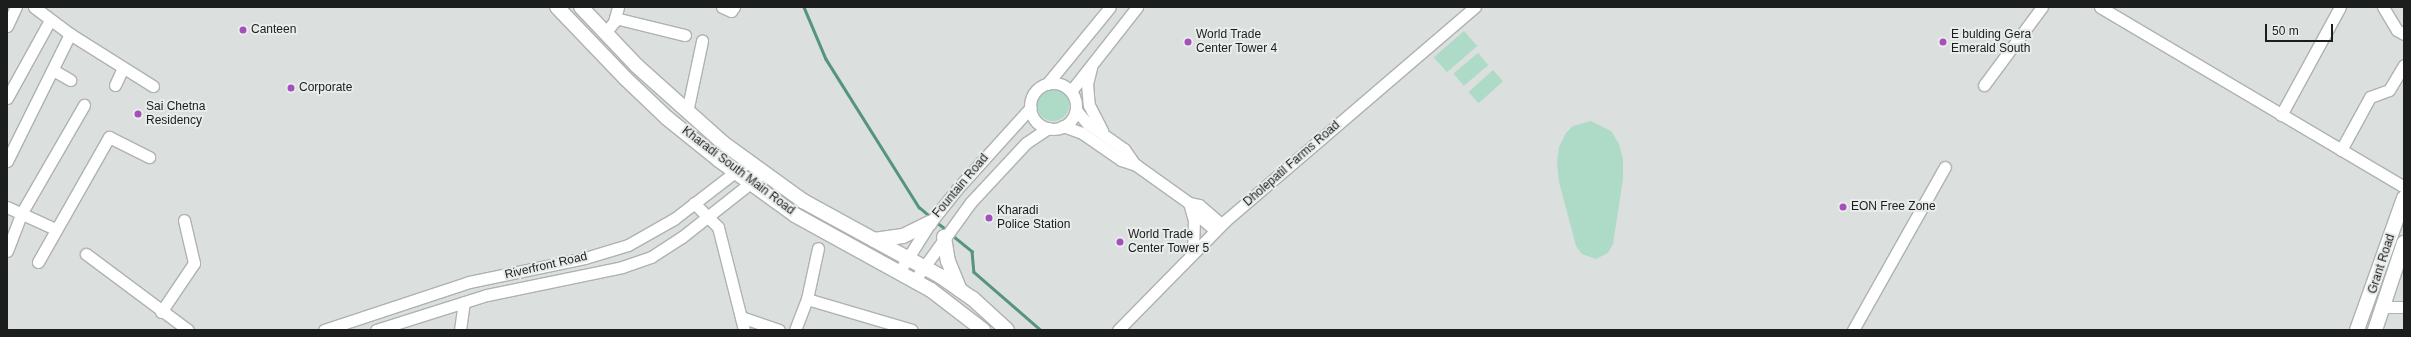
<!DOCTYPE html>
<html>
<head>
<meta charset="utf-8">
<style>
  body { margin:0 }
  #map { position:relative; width:2411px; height:337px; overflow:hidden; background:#dbdfdd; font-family:Arial,sans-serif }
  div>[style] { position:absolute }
  .green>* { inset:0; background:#addbc8; transform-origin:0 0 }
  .round { border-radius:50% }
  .stream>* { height:2.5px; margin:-1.25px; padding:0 1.25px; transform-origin:1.25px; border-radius:1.25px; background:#55947d }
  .roads { filter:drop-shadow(1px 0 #aeb2b0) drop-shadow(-1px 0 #aeb2b0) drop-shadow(0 1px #aeb2b0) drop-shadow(0 -1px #aeb2b0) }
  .minor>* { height:11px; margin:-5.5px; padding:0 5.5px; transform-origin:5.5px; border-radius:5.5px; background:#fff }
  .minor>.ring { margin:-5.5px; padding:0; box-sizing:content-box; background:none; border:11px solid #fff; border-radius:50% }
  .major>* { height:14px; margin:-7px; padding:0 7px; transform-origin:7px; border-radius:7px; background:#fff }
  .dots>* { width:11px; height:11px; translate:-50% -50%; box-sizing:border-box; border:2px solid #e8ecea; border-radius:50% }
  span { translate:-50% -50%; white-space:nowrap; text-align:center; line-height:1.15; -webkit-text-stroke:4px #e8ecea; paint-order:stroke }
  .poi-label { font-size:12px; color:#1c1d1d }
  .left { translate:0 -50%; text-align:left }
  .street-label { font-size:12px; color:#1c1d1d }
  .frame { position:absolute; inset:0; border:8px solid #1c1d1d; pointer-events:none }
  .scale { position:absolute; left:2265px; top:24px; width:68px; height:18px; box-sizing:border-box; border:2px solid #1c1d1d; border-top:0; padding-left:5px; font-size:12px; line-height:14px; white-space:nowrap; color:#1c1d1d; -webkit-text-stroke:3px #e8ecea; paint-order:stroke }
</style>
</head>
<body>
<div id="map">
  <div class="green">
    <div style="left:1464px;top:31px;width:20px;height:40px;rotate:49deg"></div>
    <div style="left:1478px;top:53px;width:16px;height:32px;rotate:50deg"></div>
    <div style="left:1493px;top:70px;width:15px;height:33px;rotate:48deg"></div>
    <div class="round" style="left:1037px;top:89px;width:32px;height:32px"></div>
    <div style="clip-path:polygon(1591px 121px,1611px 131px,1619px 144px,1623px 159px,1623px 179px,1613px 244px,1608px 253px,1596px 259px,1582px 254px,1576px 246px,1559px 182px,1557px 162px,1559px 147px,1566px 133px,1573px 126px)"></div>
  </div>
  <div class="stream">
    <div style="left:804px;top:7px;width:56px;rotate:67.1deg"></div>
    <div style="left:826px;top:59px;width:175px;rotate:57.9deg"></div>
    <div style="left:919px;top:207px;width:16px;rotate:40deg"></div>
    <div style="left:935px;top:221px;width:15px;rotate:37deg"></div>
    <div style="left:952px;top:235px;width:26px;rotate:39deg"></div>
    <div style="left:972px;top:251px;width:21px;rotate:85deg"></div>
    <div style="left:974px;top:272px;width:89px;rotate:40.9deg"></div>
  </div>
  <div class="roads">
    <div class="minor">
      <div style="left:34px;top:7px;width:45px;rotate:36.9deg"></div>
      <div style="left:70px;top:34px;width:98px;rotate:32.1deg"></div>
      <div style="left:722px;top:7px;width:10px;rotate:24deg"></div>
      <div style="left:731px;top:11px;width:5px;rotate:-53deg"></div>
      <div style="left:2100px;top:7px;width:353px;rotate:30.6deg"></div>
      <div style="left:2383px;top:7px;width:27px;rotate:59deg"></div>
      <div style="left:2397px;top:30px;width:8px;rotate:30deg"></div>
      <div style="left:615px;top:18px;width:72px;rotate:13.7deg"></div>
      <div style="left:7px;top:26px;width:21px;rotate:-65deg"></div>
      <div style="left:605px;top:33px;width:14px;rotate:-51deg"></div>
      <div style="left:614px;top:22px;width:16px;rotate:-75deg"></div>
      <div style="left:1091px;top:68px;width:16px;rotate:104deg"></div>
      <div style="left:1087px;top:84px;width:21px;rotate:85deg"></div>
      <div style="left:1089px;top:105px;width:29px;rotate:63deg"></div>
      <div style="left:53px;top:70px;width:20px;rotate:30deg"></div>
      <div class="ring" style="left:1030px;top:83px;width:35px;height:35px"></div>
      <div style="left:1047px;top:84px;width:99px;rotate:-50.7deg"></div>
      <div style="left:115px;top:85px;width:19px;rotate:-65deg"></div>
      <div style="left:1984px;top:85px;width:97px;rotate:-53.4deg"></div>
      <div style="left:1071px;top:91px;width:107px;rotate:-51.8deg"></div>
      <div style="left:7px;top:98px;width:89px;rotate:-61.1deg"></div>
      <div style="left:1076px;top:110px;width:17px;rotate:50deg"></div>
      <div style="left:1087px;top:123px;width:45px;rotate:35.1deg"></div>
      <div style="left:1124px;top:149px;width:16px;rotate:55deg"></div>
      <div style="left:687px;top:112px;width:73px;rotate:-78.1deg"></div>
      <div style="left:2281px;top:115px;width:123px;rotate:-61.4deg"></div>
      <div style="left:1063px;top:126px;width:20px;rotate:20deg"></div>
      <div style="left:1082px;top:133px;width:47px;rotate:34.7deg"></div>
      <div style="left:1121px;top:160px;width:16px;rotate:18deg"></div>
      <div style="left:1136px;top:165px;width:65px;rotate:35.6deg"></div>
      <div style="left:1189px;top:203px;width:10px;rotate:11deg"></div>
      <div style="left:1199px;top:205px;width:29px;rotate:41deg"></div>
      <div style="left:2341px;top:150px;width:60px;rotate:-61.3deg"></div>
      <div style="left:2370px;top:97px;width:20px;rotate:-20deg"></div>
      <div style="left:2389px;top:90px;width:29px;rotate:-59deg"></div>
      <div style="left:7px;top:161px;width:142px;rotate:-63.6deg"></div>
      <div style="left:694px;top:203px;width:34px;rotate:45deg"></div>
      <div style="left:718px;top:227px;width:106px;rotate:75.8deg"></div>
      <div style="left:1189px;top:203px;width:18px;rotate:74deg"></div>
      <div style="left:1194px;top:220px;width:32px;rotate:92deg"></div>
      <div style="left:7px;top:207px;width:53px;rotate:24.6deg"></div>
      <div style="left:1193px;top:211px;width:29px;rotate:41deg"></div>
      <div style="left:7px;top:251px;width:40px;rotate:-69deg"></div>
      <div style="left:21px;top:214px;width:126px;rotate:-60deg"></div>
      <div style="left:86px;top:254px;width:127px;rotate:36.7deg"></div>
      <div style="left:38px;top:262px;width:144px;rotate:-60.4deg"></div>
      <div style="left:109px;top:137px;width:45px;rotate:26.6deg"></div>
      <div style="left:899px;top:272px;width:58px;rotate:-57.7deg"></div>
      <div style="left:930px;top:223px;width:43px;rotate:-51.5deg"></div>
      <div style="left:957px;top:189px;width:110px;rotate:-47.9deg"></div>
      <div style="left:914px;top:281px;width:97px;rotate:-54.2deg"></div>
      <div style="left:971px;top:202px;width:81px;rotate:-47deg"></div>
      <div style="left:1026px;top:143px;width:27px;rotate:-34deg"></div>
      <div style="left:807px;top:299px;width:109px;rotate:16.4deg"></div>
      <div style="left:2384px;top:307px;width:20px"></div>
      <div style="left:161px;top:312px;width:59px;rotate:-56deg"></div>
      <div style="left:194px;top:263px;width:44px;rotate:-103.1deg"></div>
      <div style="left:741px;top:317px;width:40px;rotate:18.9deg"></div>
      <div style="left:324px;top:330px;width:153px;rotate:-18.3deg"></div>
      <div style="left:469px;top:282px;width:118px;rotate:-11.7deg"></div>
      <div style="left:585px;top:258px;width:45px;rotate:-16.8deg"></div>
      <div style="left:628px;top:245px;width:53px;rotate:-29.5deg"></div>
      <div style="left:674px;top:219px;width:93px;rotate:-37.6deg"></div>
      <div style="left:376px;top:330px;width:116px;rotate:-17.5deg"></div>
      <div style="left:487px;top:295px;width:138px;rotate:-11.7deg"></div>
      <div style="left:622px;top:267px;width:31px;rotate:-19deg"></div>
      <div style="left:651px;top:257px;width:37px;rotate:-33deg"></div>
      <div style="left:682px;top:237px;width:103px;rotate:-38.3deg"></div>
      <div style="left:460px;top:330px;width:28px;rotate:-82deg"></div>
      <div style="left:795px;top:330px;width:33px;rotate:-69deg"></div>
      <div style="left:807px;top:299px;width:52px;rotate:-77.8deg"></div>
      <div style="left:1118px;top:330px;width:153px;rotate:-45.5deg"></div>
      <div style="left:1225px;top:221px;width:329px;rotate:-40.6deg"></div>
      <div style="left:1853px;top:330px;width:187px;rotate:-60.6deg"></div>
    </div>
    <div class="major">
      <div style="left:557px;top:7px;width:98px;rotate:46.2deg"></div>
      <div style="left:625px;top:78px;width:58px;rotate:43.6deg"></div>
      <div style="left:667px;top:118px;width:67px;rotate:38.9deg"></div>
      <div style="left:719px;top:160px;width:94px;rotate:35.9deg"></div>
      <div style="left:795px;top:215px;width:155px;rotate:28.9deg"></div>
      <div style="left:931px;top:290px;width:66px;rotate:37.6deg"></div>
      <div style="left:581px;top:7px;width:81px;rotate:46.5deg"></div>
      <div style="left:637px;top:66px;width:115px;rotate:41.8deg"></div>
      <div style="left:723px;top:143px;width:99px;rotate:35.9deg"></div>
      <div style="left:803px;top:201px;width:156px;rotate:28.7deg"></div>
      <div style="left:940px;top:276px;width:39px;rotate:35deg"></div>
      <div style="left:972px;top:298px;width:47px;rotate:42.4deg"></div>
      <div style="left:944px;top:237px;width:24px;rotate:81deg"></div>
      <div style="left:948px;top:261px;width:31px;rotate:68deg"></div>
      <div style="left:874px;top:240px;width:29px;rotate:-8deg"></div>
      <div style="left:903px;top:236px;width:30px;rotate:-26deg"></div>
      <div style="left:2357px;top:330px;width:140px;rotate:-70.4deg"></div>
      <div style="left:2375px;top:330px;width:92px;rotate:-71.6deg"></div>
    </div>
  </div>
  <div class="dots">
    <div style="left:243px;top:30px;background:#a54fbd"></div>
    <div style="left:1188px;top:42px;background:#a54fbd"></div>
    <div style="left:1943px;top:42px;background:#a54fbd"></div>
    <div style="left:291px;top:88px;background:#a54fbd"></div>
    <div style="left:138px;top:114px;background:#a54fbd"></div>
    <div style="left:1843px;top:207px;background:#a54fbd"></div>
    <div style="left:989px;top:218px;background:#a54fbd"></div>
    <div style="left:1120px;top:242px;background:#a54fbd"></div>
  </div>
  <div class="poi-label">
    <span class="left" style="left:251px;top:30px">Canteen</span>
    <span class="left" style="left:1196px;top:42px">World Trade<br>Center Tower 4</span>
    <span class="left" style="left:1951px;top:42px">E bulding Gera<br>Emerald South</span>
    <span class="left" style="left:299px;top:88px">Corporate</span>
    <span class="left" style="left:146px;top:114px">Sai Chetna<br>Residency</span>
    <span class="left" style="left:1851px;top:207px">EON Free Zone</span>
    <span class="left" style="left:997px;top:218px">Kharadi<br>Police Station</span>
    <span class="left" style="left:1128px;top:242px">World Trade<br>Center Tower 5</span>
  </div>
  <div class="street-label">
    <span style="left:1292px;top:164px;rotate:-41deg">Dholepatil Farms Road</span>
    <span style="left:738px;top:171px;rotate:37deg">Kharadi South Main Road</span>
    <span style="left:961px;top:186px;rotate:-50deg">Fountain Road</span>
    <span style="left:2382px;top:264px;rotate:-72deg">Grant Road</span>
    <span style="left:546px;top:266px;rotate:-13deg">Riverfront Road</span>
  </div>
  <div class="frame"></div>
  <div class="scale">50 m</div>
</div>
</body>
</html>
